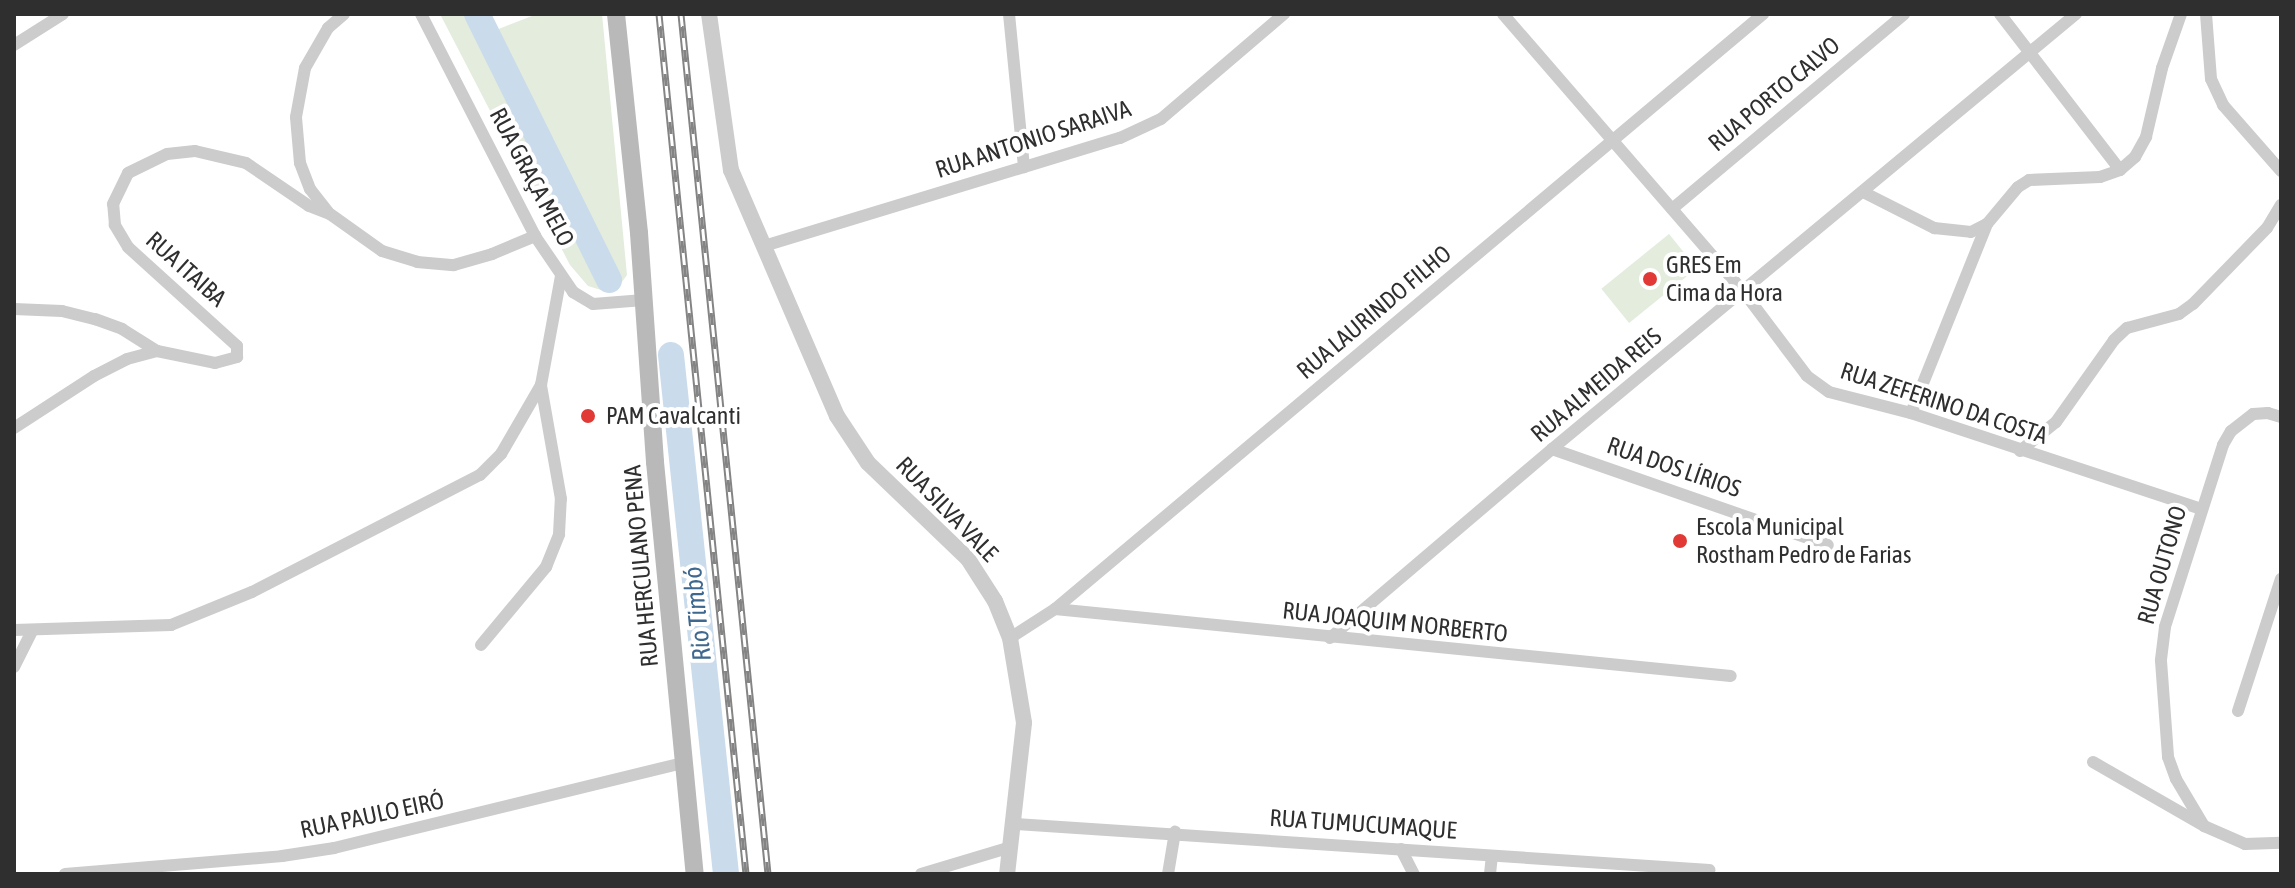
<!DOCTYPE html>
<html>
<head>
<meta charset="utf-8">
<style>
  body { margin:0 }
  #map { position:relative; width:2295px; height:888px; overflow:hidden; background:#fff; font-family:"Asap Condensed",sans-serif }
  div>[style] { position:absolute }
  .green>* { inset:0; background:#e3ecdd; transform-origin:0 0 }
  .river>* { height:26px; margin:-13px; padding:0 13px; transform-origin:13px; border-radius:13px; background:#cadbeb }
  .minor>* { height:12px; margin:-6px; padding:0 6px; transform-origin:6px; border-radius:6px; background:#ccc }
  .tertiary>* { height:16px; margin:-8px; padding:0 8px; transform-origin:8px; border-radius:8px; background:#ccc }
  .secondary>* { height:18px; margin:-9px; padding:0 9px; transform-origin:9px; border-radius:9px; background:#b9b9b9 }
  .rail>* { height:7px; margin-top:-3.5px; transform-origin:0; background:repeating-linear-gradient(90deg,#fff 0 12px,#848484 0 24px); box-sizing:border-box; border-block:2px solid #848484 }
  .dots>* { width:22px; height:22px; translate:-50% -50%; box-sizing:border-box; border:4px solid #fff; border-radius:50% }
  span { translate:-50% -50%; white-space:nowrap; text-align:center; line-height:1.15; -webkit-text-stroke:8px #fff; paint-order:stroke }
  .street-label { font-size:24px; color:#2f2f2f }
  .poi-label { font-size:24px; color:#2f2f2f }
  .left { translate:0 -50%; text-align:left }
  .water-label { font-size:26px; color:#3f688f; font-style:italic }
  .frame { position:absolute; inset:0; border:16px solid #2f2f2f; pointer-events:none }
</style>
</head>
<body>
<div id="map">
  <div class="green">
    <div style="clip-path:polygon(440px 14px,484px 14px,491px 32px,532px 16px,602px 14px,627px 275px,618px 287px,601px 290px,588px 286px,570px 265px)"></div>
    <div style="left:1669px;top:234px;width:44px;height:87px;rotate:51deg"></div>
  </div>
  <div class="river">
    <div style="left:477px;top:14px;width:297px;rotate:63.6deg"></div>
    <div style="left:671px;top:355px;width:522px;rotate:83.95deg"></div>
  </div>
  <div class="minor">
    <div style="left:421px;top:14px;width:250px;rotate:62.8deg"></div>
    <div style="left:535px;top:236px;width:68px;rotate:55.8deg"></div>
    <div style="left:573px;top:292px;width:23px;rotate:31deg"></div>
    <div style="left:593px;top:304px;width:51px;rotate:-4.5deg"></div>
    <div style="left:1009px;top:14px;width:154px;rotate:84.4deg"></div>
    <div style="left:1503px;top:14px;width:367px;rotate:49.1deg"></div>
    <div style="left:1743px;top:291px;width:106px;rotate:53deg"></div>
    <div style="left:1807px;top:376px;width:27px;rotate:36deg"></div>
    <div style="left:1829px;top:392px;width:85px;rotate:14.4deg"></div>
    <div style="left:1911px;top:413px;width:305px;rotate:18.3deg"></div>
    <div style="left:2000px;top:14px;width:197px;rotate:52.4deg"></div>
    <div style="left:2206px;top:14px;width:65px;rotate:85.6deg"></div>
    <div style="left:2211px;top:79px;width:29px;rotate:65deg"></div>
    <div style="left:2223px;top:105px;width:88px;rotate:48.7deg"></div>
    <div style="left:14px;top:45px;width:58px;rotate:-32.3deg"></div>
    <div style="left:1863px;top:192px;width:80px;rotate:26.9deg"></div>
    <div style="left:1934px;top:228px;width:37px;rotate:6deg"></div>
    <div style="left:1971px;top:232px;width:18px;rotate:-27deg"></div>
    <div style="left:1987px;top:224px;width:48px;rotate:-50deg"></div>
    <div style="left:2018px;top:187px;width:13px;rotate:-32deg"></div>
    <div style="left:2029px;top:180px;width:71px;rotate:-2.4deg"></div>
    <div style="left:2100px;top:177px;width:21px;rotate:-19deg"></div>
    <div style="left:2120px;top:170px;width:20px;rotate:-41deg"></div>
    <div style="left:2135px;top:157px;width:23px;rotate:-61deg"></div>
    <div style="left:2146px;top:137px;width:71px;rotate:-76.9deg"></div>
    <div style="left:2162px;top:68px;width:57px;rotate:-70.6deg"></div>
    <div style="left:1672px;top:209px;width:303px;rotate:-40deg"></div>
    <div style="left:328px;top:212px;width:29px;rotate:-128deg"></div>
    <div style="left:310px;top:189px;width:28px;rotate:-111deg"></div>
    <div style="left:300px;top:163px;width:46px;rotate:-95deg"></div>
    <div style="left:296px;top:117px;width:50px;rotate:-79.6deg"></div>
    <div style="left:305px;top:68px;width:46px;rotate:-60.1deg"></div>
    <div style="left:328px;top:28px;width:21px;rotate:-41deg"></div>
    <div style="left:764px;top:246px;width:372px;rotate:-16.9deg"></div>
    <div style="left:1120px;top:138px;width:45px;rotate:-24.9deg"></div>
    <div style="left:1161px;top:119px;width:162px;rotate:-40.5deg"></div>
    <div style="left:14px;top:309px;width:48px;rotate:2.4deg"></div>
    <div style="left:62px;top:311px;width:34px;rotate:14deg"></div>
    <div style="left:95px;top:319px;width:29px;rotate:20deg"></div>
    <div style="left:122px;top:329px;width:41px;rotate:32.2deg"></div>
    <div style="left:1911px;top:413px;width:204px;rotate:-68.1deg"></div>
    <div style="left:2281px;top:417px;width:14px;rotate:-163deg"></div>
    <div style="left:2268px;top:413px;width:15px;rotate:176deg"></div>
    <div style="left:2253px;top:414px;width:28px;rotate:142deg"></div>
    <div style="left:2231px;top:431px;width:16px;rotate:120deg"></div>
    <div style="left:2223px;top:445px;width:191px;rotate:107.7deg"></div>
    <div style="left:2165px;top:627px;width:34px;rotate:97deg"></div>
    <div style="left:2161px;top:661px;width:96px;rotate:85.8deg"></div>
    <div style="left:2168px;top:757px;width:23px;rotate:70deg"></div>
    <div style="left:2176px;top:779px;width:55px;rotate:59.2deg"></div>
    <div style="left:2204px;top:826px;width:45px;rotate:23.7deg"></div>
    <div style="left:2245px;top:844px;width:36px;rotate:-2deg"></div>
    <div style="left:14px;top:428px;width:95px;rotate:-33deg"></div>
    <div style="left:94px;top:376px;width:37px;rotate:-27deg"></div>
    <div style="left:127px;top:359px;width:31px;rotate:-15deg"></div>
    <div style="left:157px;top:351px;width:59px;rotate:11.7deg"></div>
    <div style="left:215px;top:363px;width:23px;rotate:-15deg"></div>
    <div style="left:237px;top:357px;width:11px;rotate:-90deg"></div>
    <div style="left:237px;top:346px;width:147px;rotate:-137.8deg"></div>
    <div style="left:128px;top:247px;width:26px;rotate:-121deg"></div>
    <div style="left:115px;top:225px;width:21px;rotate:-95deg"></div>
    <div style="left:113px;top:204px;width:34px;rotate:-64deg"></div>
    <div style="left:128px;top:173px;width:43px;rotate:-26deg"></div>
    <div style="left:167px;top:154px;width:28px;rotate:-6deg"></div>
    <div style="left:195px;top:151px;width:52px;rotate:13.2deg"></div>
    <div style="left:246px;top:163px;width:76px;rotate:34.3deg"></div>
    <div style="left:309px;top:206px;width:22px;rotate:21deg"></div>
    <div style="left:330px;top:214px;width:64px;rotate:35.4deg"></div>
    <div style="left:382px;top:251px;width:37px;rotate:17deg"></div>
    <div style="left:417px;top:262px;width:37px;rotate:5deg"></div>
    <div style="left:454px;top:265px;width:40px;rotate:-16deg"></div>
    <div style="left:492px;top:254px;width:47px;rotate:-22.7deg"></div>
    <div style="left:1552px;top:449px;width:292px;rotate:19.2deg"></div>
    <div style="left:2020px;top:451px;width:46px;rotate:-38.9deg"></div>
    <div style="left:2056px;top:422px;width:100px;rotate:-54.7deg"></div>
    <div style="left:2114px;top:340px;width:18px;rotate:-43deg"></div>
    <div style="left:2127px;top:328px;width:54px;rotate:-15.1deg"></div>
    <div style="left:2179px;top:314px;width:17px;rotate:-36deg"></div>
    <div style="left:2193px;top:304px;width:106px;rotate:-45.8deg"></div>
    <div style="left:2267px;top:228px;width:27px;rotate:-59deg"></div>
    <div style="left:1055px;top:609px;width:679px;rotate:5.66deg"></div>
    <div style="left:14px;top:630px;width:157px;rotate:-1.8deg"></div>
    <div style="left:171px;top:625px;width:87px;rotate:-22.2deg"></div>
    <div style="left:252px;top:592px;width:256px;rotate:-27.2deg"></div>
    <div style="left:480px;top:475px;width:30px;rotate:-45deg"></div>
    <div style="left:501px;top:454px;width:80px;rotate:-59.9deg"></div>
    <div style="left:541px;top:385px;width:111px;rotate:-79.6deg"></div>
    <div style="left:1010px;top:638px;width:54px;rotate:-32.8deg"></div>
    <div style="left:1055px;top:609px;width:925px;rotate:-40.04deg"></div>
    <div style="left:1330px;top:638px;width:292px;rotate:-40.4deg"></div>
    <div style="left:1552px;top:449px;width:681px;rotate:-39.7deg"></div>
    <div style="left:481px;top:645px;width:102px;rotate:-50.2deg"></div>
    <div style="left:546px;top:567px;width:35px;rotate:-68deg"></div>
    <div style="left:559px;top:534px;width:35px;rotate:-87deg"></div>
    <div style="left:561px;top:499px;width:116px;rotate:-100deg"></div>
    <div style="left:14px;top:667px;width:40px;rotate:-63.4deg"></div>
    <div style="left:2238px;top:711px;width:139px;rotate:-72deg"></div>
    <div style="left:2093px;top:762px;width:125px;rotate:29.9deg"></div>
    <div style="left:1015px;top:824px;width:696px;rotate:3.79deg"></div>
    <div style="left:1401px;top:849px;width:28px;rotate:63deg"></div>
    <div style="left:65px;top:874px;width:218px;rotate:-4.7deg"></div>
    <div style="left:282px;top:856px;width:53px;rotate:-8.7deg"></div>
    <div style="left:334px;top:848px;width:359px;rotate:-13.7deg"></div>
    <div style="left:921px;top:874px;width:94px;rotate:-16.7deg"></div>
    <div style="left:1168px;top:874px;width:43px;rotate:-80.5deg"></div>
    <div style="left:1490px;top:874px;width:18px;rotate:-84deg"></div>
  </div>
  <div class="tertiary">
    <div style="left:709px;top:14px;width:158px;rotate:82deg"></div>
    <div style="left:731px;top:170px;width:268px;rotate:66.7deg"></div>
    <div style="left:837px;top:416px;width:56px;rotate:56.6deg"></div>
    <div style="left:868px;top:463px;width:139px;rotate:43.8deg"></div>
    <div style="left:968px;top:559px;width:50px;rotate:57.3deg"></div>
    <div style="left:995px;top:601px;width:40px;rotate:68deg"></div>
    <div style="left:1010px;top:638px;width:86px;rotate:80.6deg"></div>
    <div style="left:1024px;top:723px;width:152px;rotate:96.4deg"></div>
  </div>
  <div class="secondary">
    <div style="left:616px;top:14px;width:220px;rotate:84deg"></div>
    <div style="left:639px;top:233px;width:230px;rotate:86deg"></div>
    <div style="left:655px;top:462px;width:414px;rotate:84.5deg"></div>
  </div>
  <div class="rail">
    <div style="left:659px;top:14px;width:864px;rotate:84.22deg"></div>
    <div style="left:681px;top:14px;width:864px;rotate:84.22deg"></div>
  </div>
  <div class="dots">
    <div style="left:1650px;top:279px;background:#e13a36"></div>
    <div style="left:588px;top:416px;background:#e13a36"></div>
    <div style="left:1680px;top:541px;background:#e13a36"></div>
  </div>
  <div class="street-label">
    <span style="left:1774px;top:94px;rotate:-40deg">RUA PORTO CALVO</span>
    <span style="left:1033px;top:139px;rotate:-18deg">RUA ANTONIO SARAIVA</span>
    <span style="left:532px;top:177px;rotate:62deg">RUA GRAÇA MELO</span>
    <span style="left:186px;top:269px;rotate:42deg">RUA ITAIBA</span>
    <span style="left:1374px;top:312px;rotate:-40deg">RUA LAURINDO FILHO</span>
    <span style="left:1596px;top:385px;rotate:-40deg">RUA ALMEIDA REIS</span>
    <span style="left:1944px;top:403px;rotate:18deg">RUA ZEFERINO DA COSTA</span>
    <span style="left:1674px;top:467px;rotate:19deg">RUA DOS LÍRIOS</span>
    <span style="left:947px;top:509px;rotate:46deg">RUA SILVA VALE</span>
    <span style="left:2162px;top:565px;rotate:-74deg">RUA OUTONO</span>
    <span style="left:641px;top:566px;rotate:-95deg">RUA HERCULANO PENA</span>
    <span style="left:1395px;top:622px;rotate:6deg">RUA JOAQUIM NORBERTO</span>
    <span style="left:372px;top:815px;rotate:-12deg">RUA PAULO EIRÓ</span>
    <span style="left:1363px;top:824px;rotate:4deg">RUA TUMUCUMAQUE</span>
  </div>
  <div class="poi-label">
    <span class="left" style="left:1666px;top:279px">GRES Em<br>Cima da Hora</span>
    <span class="left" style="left:606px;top:416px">PAM Cavalcanti</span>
    <span class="left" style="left:1696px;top:541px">Escola Municipal<br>Rostham Pedro de Farias</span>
  </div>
  <div class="water-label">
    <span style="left:698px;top:614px;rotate:-96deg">Rio Timbó</span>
  </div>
  <div class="frame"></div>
</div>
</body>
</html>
